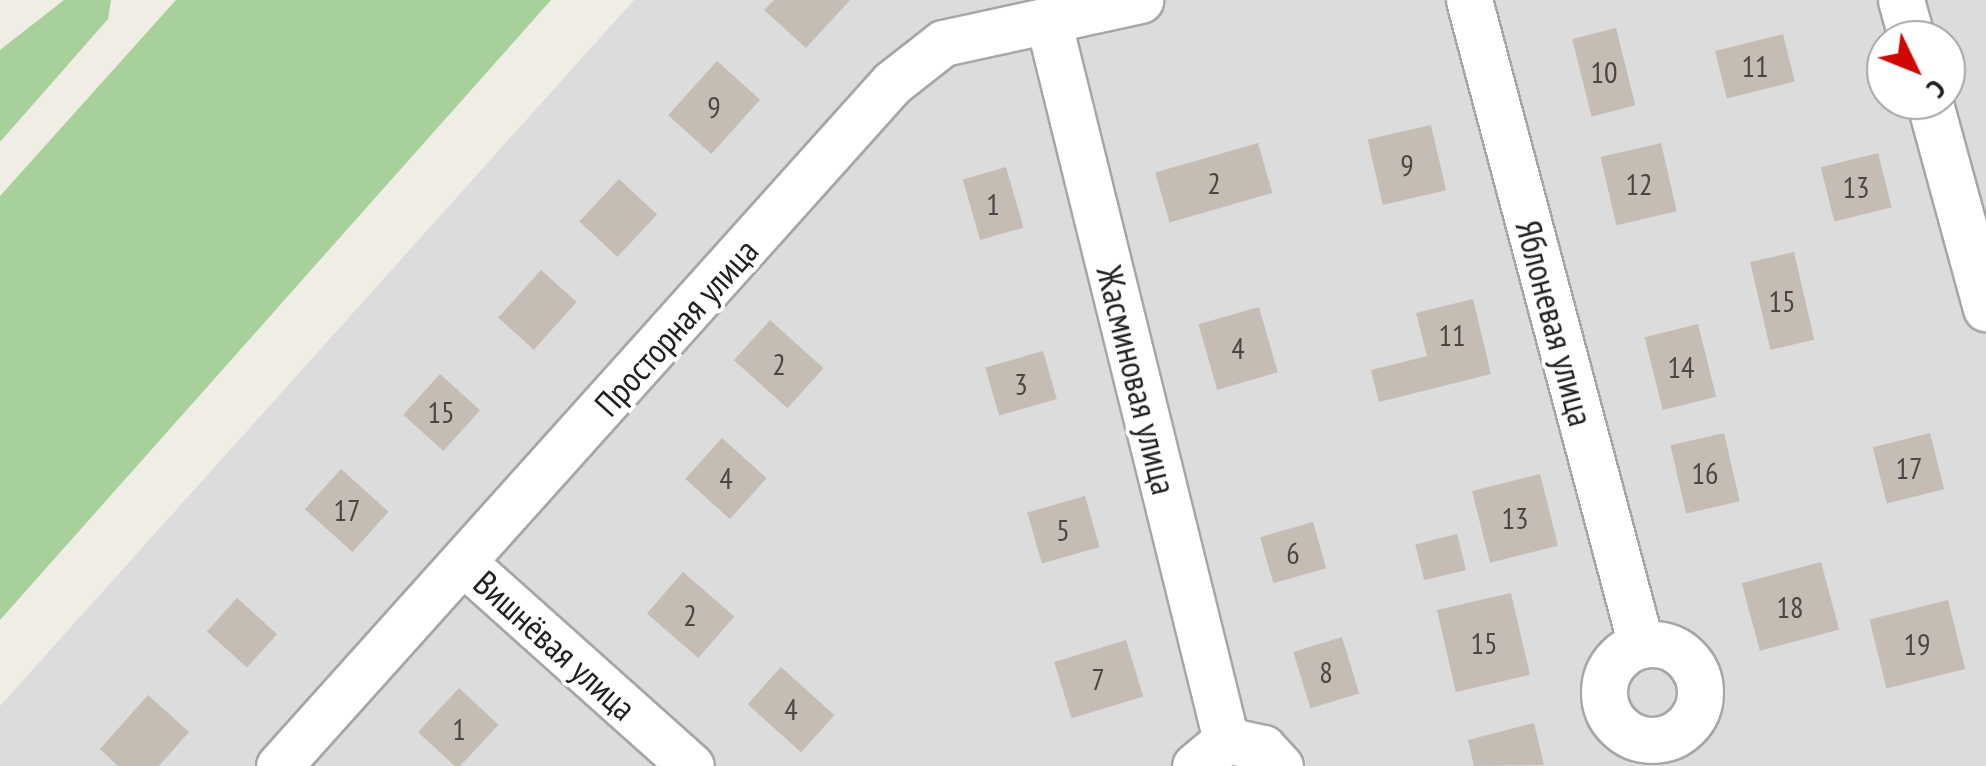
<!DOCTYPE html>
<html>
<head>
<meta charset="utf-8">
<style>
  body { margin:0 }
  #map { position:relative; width:1986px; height:766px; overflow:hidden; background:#f0ede5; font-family:"PT Sans Narrow",sans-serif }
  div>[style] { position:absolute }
  .residential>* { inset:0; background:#dddcdc }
  .forest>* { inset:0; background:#a8d09a }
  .building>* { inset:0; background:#c5bcb4; transform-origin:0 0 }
  .roads { filter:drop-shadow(2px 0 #a6a6a6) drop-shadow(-2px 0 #a6a6a6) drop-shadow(0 2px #a6a6a6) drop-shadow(0 -2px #a6a6a6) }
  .minor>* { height:45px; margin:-22.5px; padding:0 22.5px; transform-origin:22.5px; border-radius:22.5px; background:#fff }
  .minor>.ring { margin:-22.5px; padding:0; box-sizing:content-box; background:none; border:45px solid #fff; border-radius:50% }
  span { translate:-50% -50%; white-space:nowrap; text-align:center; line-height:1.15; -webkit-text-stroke:8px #fff; paint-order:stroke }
  .number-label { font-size:30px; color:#484644 }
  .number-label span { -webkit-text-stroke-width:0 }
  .street-label { font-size:35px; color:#1f1f1f }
  .north { position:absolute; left:1866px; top:20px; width:100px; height:100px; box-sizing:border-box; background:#fff; border:2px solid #a5a5a5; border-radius:50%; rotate:133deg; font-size:28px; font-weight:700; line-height:40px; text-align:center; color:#1f1f1f }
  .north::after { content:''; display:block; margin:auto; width:35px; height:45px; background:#ce0700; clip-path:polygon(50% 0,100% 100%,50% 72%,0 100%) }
</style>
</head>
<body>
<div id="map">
  <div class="residential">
    <div style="clip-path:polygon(evenodd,634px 0,1986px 0,1986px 766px,0 766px,0 706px,634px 0,1886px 40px,1946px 40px,1946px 100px,1886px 100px,1886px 40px)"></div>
  </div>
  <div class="forest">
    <div style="clip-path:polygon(64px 0,111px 0,108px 19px,0 142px,0 50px)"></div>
    <div style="clip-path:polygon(176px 0,551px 0,0 620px,0 196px)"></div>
  </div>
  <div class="building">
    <div style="clip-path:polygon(774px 0,850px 0,806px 48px,764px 10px)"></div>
    <div style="left:1616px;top:28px;width:80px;height:45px;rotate:76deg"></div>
    <div style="left:1783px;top:34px;width:49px;height:70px;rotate:76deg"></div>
    <div style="left:717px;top:61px;width:58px;height:73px;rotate:42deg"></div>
    <div style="left:1431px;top:125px;width:67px;height:65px;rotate:77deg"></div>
    <div style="left:1258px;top:143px;width:52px;height:107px;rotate:74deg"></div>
    <div style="left:1661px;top:143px;width:70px;height:62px;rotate:77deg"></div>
    <div style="left:1878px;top:153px;width:56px;height:59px;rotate:76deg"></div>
    <div style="left:1006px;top:167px;width:63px;height:45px;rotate:74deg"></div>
    <div style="left:619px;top:179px;width:52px;height:58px;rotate:43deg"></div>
    <div style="left:1794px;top:252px;width:90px;height:45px;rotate:77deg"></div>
    <div style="left:541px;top:270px;width:48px;height:64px;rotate:42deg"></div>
    <div style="clip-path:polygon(1473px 299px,1491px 374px,1379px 402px,1371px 370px,1427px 356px,1416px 313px)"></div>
    <div style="left:1259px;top:307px;width:68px;height:63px;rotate:74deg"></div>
    <div style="left:770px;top:320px;width:72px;height:54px;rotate:42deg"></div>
    <div style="left:1698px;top:324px;width:75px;height:55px;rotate:76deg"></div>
    <div style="left:1043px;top:351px;width:50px;height:60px;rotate:74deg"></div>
    <div style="left:440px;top:374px;width:54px;height:55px;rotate:42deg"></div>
    <div style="left:1724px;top:433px;width:70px;height:55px;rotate:77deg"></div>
    <div style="left:1930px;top:433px;width:58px;height:59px;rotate:76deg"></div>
    <div style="left:722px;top:438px;width:60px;height:55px;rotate:42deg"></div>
    <div style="left:341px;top:469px;width:64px;height:54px;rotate:42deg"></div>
    <div style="left:1540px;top:474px;width:74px;height:70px;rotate:76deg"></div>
    <div style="left:1085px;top:496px;width:53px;height:60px;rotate:74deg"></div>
    <div style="left:1313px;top:522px;width:48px;height:55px;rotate:74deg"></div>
    <div style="left:1457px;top:534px;width:37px;height:43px;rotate:76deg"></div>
    <div style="left:1821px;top:562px;width:70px;height:82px;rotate:75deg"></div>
    <div style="left:683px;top:572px;width:68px;height:55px;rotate:41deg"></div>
    <div style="left:1511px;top:593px;width:84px;height:76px;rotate:77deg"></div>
    <div style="left:237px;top:598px;width:54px;height:45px;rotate:42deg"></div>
    <div style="left:1948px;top:600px;width:71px;height:81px;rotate:76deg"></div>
    <div style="left:1342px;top:637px;width:59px;height:51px;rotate:73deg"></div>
    <div style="left:1126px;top:640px;width:59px;height:75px;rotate:73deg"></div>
    <div style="left:781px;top:667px;width:72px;height:50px;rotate:42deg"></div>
    <div style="left:459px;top:688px;width:54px;height:60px;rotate:43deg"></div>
    <div style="clip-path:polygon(148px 695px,189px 732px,159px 766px,118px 766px,100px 749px)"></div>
    <div style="clip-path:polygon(1534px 723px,1544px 765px,1474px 766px,1468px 740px)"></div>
  </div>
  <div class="roads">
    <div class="minor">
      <div style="left:1469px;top:0;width:668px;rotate:75.07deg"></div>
      <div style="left:1901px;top:0;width:41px;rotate:74.6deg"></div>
      <div style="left:1048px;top:20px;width:742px;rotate:76.11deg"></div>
      <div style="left:1929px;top:100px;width:216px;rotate:74.7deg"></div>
      <div style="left:465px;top:564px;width:303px;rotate:41.8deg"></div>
      <div class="ring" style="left:1604px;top:644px;width:51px;height:51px"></div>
      <div style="left:279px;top:766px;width:918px;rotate:-48.09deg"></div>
      <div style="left:892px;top:83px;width:65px;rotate:-38.1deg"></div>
      <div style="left:943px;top:43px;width:202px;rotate:-12.3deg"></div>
      <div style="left:1195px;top:766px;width:40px;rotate:-40deg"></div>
      <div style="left:1226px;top:740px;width:38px;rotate:12deg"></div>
      <div style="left:1263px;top:748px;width:25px;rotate:47deg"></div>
    </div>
  </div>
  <div class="number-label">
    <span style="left:1755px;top:66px">11</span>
    <span style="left:1604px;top:72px">10</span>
    <span style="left:714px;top:107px">9</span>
    <span style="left:1407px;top:165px">9</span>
    <span style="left:1214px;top:183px">2</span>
    <span style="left:1639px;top:184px">12</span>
    <span style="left:1856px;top:187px">13</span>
    <span style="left:993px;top:204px">1</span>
    <span style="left:1782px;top:301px">15</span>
    <span style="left:1452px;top:335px">11</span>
    <span style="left:1238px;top:348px">4</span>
    <span style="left:779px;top:364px">2</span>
    <span style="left:1681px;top:367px">14</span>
    <span style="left:1021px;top:384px">3</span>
    <span style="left:441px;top:412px">15</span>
    <span style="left:1909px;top:468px">17</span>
    <span style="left:1705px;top:473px">16</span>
    <span style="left:726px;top:478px">4</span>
    <span style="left:347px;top:510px">17</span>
    <span style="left:1515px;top:518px">13</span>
    <span style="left:1063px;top:530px">5</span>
    <span style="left:1293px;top:553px">6</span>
    <span style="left:1790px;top:607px">18</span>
    <span style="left:690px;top:615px">2</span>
    <span style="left:1484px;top:643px">15</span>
    <span style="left:1917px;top:644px">19</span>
    <span style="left:1326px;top:672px">8</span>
    <span style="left:1098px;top:679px">7</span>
    <span style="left:791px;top:709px">4</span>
    <span style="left:459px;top:729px">1</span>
  </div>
  <div class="street-label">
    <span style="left:1555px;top:323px;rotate:75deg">Яблоневая улица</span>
    <span style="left:676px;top:327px;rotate:-48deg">Просторная улица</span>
    <span style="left:1137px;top:380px;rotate:76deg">Жасминовая улица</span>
    <span style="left:555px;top:645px;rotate:42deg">Вишнёвая улица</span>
  </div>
  <div class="north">С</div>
</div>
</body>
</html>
